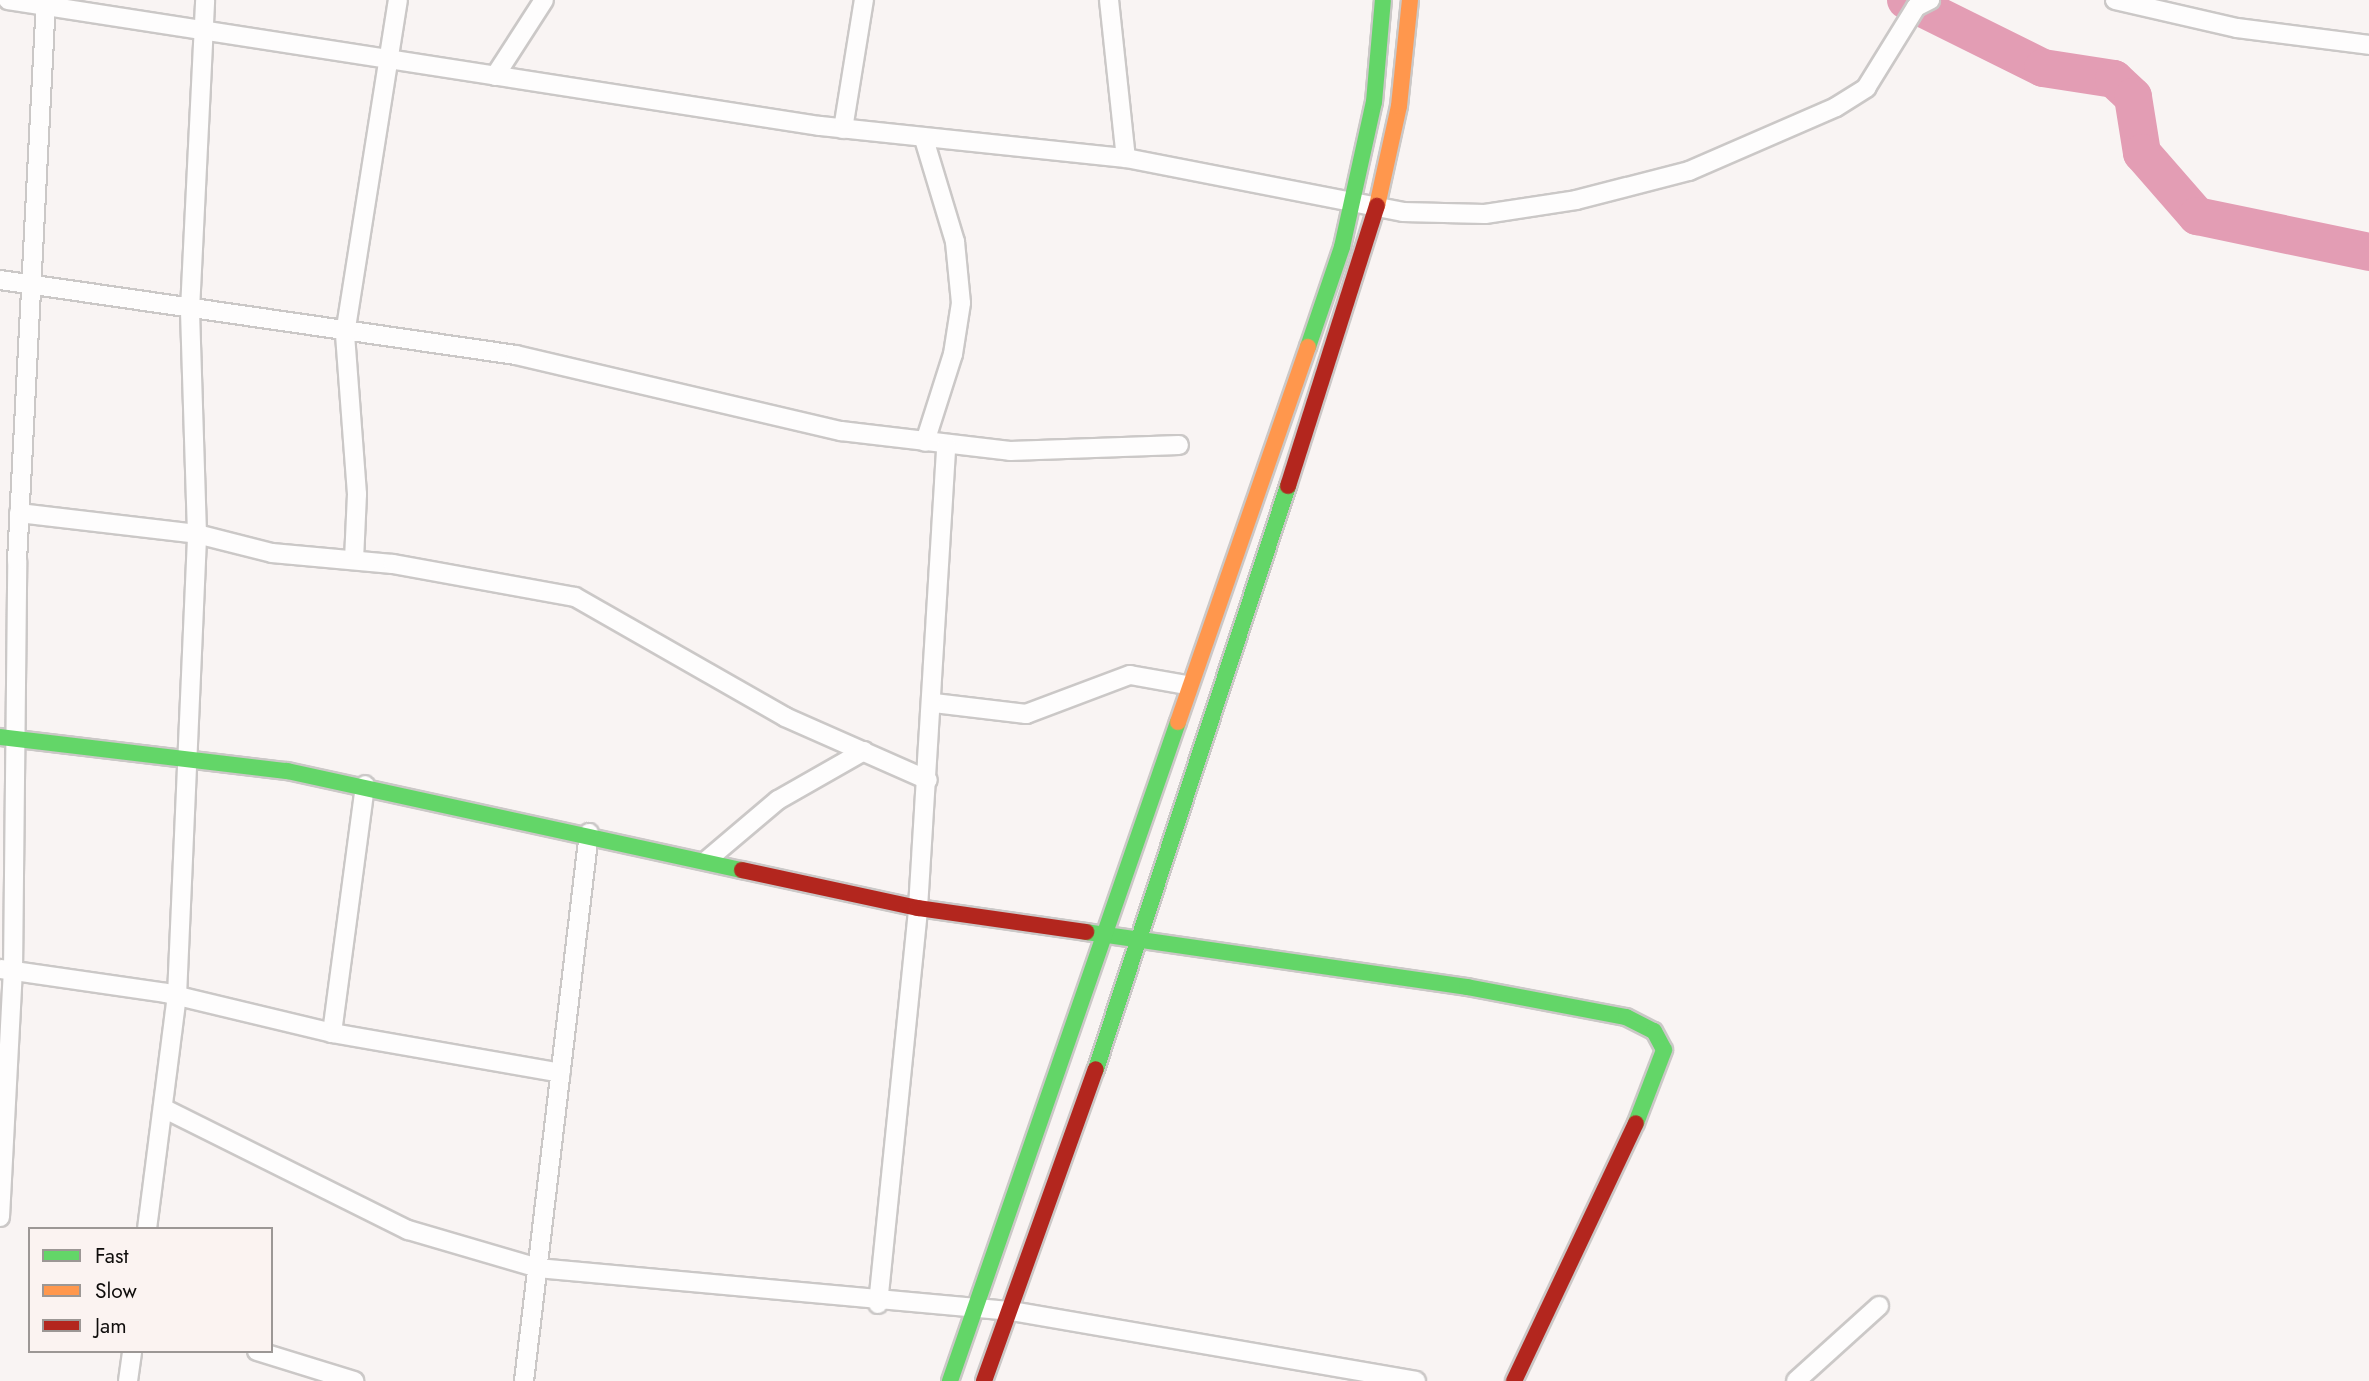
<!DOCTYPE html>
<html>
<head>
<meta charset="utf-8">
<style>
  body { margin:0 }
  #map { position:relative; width:2369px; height:1381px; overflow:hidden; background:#f9f4f3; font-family:Jost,sans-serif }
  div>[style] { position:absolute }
  .river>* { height:38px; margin:-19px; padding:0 19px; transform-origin:19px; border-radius:19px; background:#e39db4 }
  .roads { filter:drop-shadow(2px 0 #cbc8c7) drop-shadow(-2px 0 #cbc8c7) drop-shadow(0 2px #cbc8c7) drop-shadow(0 -2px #cbc8c7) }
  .street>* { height:18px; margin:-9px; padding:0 9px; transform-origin:9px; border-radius:9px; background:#fefdfd }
  .fast>* { height:16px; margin:-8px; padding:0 8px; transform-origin:8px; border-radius:8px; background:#63d668 }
  .slow>* { height:16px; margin:-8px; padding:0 8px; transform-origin:8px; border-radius:8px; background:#ff974d }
  .jam>* { height:16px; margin:-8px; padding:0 8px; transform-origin:8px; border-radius:8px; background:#b3261e }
  span { translate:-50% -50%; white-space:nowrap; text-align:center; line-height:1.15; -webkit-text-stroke:6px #fbf3f1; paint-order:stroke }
  .legend { position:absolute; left:28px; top:1227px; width:245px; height:126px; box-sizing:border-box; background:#fbf3f1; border:2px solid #9c9795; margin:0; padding:9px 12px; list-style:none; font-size:21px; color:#0e0c0b }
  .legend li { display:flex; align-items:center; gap:14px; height:35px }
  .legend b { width:35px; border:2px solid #9c9795 }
</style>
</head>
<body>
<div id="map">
  <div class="river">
    <div style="left:1906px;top:0;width:153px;rotate:26.4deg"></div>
    <div style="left:2043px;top:68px;width:72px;rotate:8.8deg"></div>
    <div style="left:2114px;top:79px;width:26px;rotate:43deg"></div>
    <div style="left:2133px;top:97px;width:57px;rotate:80.9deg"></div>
    <div style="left:2142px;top:153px;width:84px;rotate:48.9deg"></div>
    <div style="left:2197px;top:216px;width:176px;rotate:11.8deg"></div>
  </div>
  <div class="roads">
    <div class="street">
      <div style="left:8px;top:0;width:822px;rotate:8.82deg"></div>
      <div style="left:820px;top:126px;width:308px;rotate:6deg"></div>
      <div style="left:1126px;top:158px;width:282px;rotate:11deg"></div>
      <div style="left:1403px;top:212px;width:82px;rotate:1.4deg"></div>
      <div style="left:1485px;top:214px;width:92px;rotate:-8.7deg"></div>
      <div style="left:1576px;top:200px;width:117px;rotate:-14.4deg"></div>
      <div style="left:1689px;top:171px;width:160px;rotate:-23.5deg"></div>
      <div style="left:1836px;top:107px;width:36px;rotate:-32deg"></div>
      <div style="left:1866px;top:88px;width:95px;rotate:-58.3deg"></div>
      <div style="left:1916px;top:7px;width:16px;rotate:-27deg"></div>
      <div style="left:1109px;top:0;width:159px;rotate:83.9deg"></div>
      <div style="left:2115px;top:0;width:125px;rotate:12.9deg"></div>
      <div style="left:2237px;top:28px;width:133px;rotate:7.3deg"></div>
      <div style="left:495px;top:76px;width:90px;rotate:-57.2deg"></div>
      <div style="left:843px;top:129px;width:131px;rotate:-80.8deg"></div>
      <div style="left:924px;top:139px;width:108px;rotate:73.2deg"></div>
      <div style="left:955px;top:242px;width:61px;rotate:84.4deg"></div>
      <div style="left:961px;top:303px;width:52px;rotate:98.9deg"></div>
      <div style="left:953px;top:354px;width:92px;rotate:107.7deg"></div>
      <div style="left:0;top:280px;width:521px;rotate:8.27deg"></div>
      <div style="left:516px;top:355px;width:334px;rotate:13.2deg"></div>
      <div style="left:841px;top:431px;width:170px;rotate:6.7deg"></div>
      <div style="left:1010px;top:451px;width:169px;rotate:-2deg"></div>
      <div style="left:19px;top:513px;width:179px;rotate:6.7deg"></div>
      <div style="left:197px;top:534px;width:77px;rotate:14.2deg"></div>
      <div style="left:272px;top:553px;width:121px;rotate:5.2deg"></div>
      <div style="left:393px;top:564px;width:185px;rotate:10.3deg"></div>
      <div style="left:575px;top:597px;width:242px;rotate:29.7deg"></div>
      <div style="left:785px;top:717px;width:156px;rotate:23.8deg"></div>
      <div style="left:354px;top:560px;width:66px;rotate:-87.4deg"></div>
      <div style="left:357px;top:494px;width:160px;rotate:-94.3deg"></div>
      <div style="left:345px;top:334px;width:338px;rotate:-81deg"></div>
      <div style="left:934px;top:703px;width:93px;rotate:6.8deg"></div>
      <div style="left:1026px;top:714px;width:111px;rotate:-20.6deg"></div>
      <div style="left:1130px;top:675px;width:58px;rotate:10deg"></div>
      <div style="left:707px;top:860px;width:93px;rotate:-40.2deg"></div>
      <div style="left:778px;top:800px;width:99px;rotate:-29.7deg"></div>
      <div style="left:0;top:969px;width:168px;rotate:8.2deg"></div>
      <div style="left:166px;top:993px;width:171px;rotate:13.5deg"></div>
      <div style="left:332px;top:1033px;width:232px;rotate:9.9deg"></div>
      <div style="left:332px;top:1033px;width:250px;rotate:-82.4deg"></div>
      <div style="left:163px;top:1108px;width:274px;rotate:26.5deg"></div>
      <div style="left:408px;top:1230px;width:135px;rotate:16.3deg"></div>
      <div style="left:538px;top:1268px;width:475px;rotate:5.2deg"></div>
      <div style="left:1011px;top:1311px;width:411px;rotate:9.8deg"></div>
      <div style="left:0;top:1217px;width:246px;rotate:-87deg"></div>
      <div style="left:13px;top:971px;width:410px;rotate:-89.4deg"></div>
      <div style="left:17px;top:561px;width:562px;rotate:-87.04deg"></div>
      <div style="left:147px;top:1229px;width:235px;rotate:-82.7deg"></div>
      <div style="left:177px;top:996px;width:462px;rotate:-87.5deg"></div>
      <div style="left:197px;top:534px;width:224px;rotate:-91.8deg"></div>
      <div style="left:190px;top:310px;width:310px;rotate:-87.2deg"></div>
      <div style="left:878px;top:1304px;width:398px;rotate:-84.2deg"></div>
      <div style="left:918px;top:908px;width:464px;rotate:-86.5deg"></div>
      <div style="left:257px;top:1351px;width:102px;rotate:17.2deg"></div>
      <div style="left:128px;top:1381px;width:30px;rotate:-82deg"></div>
      <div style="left:524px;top:1381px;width:552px;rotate:-83.24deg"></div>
      <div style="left:1796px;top:1381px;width:112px;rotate:-42.1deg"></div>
    </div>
    <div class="fast">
      <div style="left:1308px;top:347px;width:106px;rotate:-71.2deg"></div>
      <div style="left:1342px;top:247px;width:148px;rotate:-77.6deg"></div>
      <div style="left:1374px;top:102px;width:102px;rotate:-85deg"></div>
      <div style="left:0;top:737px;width:289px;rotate:6.8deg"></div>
      <div style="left:287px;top:771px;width:466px;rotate:12.3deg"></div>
      <div style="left:1086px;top:932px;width:385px;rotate:8.2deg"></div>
      <div style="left:1467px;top:987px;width:162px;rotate:10.7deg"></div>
      <div style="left:1626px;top:1017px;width:31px;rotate:27deg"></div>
      <div style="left:1654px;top:1031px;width:21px;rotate:62deg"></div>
      <div style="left:1664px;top:1050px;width:78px;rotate:111deg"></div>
      <div style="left:1096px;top:1069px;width:614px;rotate:-71.77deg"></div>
      <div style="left:950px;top:1381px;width:697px;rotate:-70.92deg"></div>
    </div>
    <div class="slow">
      <div style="left:1377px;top:206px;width:102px;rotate:-77.6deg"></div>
      <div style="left:1399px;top:106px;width:107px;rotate:-84.1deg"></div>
      <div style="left:1178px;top:722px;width:397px;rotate:-70.9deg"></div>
    </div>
    <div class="jam">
      <div style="left:1288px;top:486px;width:294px;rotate:-72.4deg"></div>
      <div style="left:742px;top:870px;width:180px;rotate:12.2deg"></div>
      <div style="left:918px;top:908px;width:170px;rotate:8.1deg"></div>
      <div style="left:984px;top:1381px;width:331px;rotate:-70.3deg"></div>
      <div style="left:1514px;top:1381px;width:285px;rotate:-64.7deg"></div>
    </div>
  </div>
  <ul class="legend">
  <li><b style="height:9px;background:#63d668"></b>Fast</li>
  <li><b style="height:9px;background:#ff974d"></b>Slow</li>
  <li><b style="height:9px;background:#b3261e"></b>Jam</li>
  </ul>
</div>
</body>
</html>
